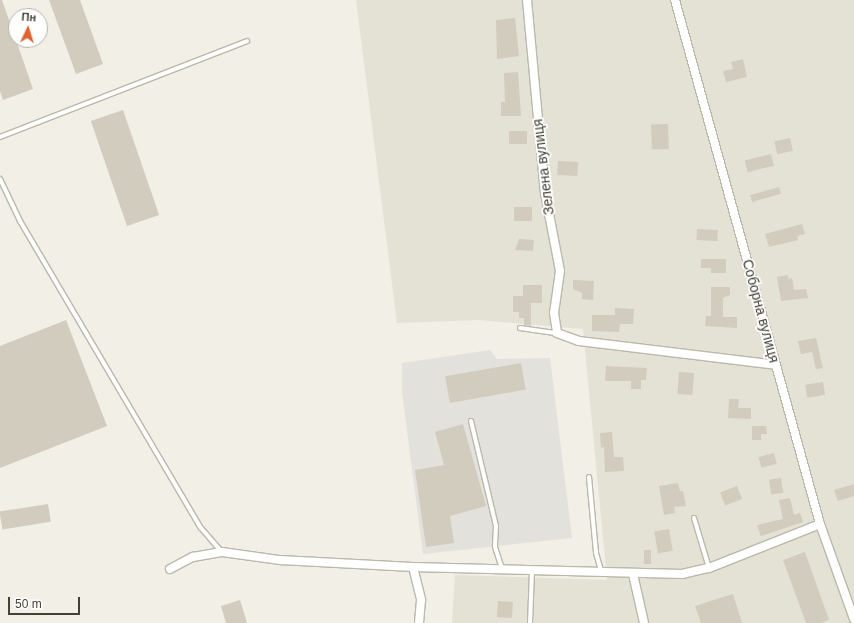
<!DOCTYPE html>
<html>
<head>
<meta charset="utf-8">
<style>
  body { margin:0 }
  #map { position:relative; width:854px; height:623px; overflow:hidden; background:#f1efe6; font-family:Helvetica,sans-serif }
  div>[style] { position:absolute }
  .residential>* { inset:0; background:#e4e1d5 }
  .industrial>* { inset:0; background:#e3e1db }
  .building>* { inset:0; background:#d1ccbd; transform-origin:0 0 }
  .roads { filter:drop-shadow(1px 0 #bbb8aa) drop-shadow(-1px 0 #bbb8aa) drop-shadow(0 1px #bbb8aa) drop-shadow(0 -1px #bbb8aa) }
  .service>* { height:4px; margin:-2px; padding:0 2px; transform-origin:2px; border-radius:2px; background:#fff }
  .minor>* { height:8px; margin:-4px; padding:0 4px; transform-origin:4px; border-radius:4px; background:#fff }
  span { translate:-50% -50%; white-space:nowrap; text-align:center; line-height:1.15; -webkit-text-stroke:3.5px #fff; paint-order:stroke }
  .street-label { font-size:14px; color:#434036 }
  .north { position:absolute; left:8px; top:8px; width:40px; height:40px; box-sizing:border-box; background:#fff; border:1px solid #b4b3af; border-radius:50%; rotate:4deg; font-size:11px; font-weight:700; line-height:16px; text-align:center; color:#434036 }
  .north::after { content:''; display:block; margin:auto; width:14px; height:18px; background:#e2612c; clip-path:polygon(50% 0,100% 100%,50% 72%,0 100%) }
  .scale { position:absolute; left:8px; top:597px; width:72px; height:18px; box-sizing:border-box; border:2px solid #434036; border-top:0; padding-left:5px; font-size:12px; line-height:14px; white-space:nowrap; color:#434036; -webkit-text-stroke:3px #fff; paint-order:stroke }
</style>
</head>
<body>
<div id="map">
  <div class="residential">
    <div style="clip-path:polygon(356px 0,854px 0,854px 623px,452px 623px,455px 575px,607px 580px,583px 329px,479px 320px,397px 323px)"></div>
  </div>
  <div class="industrial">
    <div style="clip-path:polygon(490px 350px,497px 359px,550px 358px,572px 538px,423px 554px,402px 392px,402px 363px)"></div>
  </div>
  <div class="building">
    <div style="clip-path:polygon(0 0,2px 0,33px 89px,3px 100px,0 91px)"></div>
    <div style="clip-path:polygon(49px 0,80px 0,103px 64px,76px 74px)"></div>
    <div style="clip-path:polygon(515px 18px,519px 56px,497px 59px,496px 20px)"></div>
    <div style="clip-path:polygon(743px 59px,747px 77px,726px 82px,723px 71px,733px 69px,731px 62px)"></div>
    <div style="clip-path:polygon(518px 72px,521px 116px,501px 116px,501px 102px,505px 102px,504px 73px)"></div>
    <div style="left:123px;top:110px;width:111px;height:34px;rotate:71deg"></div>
    <div style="left:668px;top:124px;width:25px;height:17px;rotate:88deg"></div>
    <div style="left:509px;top:131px;width:18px;height:13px"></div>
    <div style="left:790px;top:138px;width:13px;height:16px;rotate:77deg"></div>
    <div style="left:771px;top:154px;width:12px;height:27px;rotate:76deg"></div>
    <div style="left:558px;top:161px;width:20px;height:14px;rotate:3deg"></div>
    <div style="left:779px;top:187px;width:7px;height:30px;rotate:74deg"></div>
    <div style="left:514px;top:207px;width:18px;height:14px"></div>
    <div style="clip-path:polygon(802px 224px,805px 234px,797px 236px,798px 240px,769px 247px,765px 234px)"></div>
    <div style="left:697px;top:229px;width:21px;height:11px;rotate:3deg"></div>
    <div style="clip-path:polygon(519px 239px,534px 240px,533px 251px,515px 250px)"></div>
    <div style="clip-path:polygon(701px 259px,726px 259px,726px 273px,711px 273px,711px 268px,701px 268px)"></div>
    <div style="clip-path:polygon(788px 275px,788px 279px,792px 278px,794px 290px,806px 289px,808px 298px,781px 301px,777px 277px)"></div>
    <div style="clip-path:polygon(573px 280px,594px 281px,593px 300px,582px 299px,582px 293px,573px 289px)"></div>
    <div style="clip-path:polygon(523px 285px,542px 285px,542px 303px,531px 303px,531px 326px,524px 325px,524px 318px,519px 318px,519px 312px,513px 312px,513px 296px,523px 296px)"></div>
    <div style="clip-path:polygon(711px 287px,730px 287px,730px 295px,723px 298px,723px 317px,737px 317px,737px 328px,705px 326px,706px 316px,711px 316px)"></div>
    <div style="clip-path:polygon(615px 308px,634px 309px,633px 324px,620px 324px,619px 332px,592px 331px,592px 315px,615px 315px)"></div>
    <div style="clip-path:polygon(66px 320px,107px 426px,0 468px,0 346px)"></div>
    <div style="clip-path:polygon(816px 338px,823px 368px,816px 369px,812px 352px,801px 354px,798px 341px)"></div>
    <div style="left:521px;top:363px;width:27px;height:77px;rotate:80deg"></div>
    <div style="clip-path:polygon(606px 366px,647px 368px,646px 380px,641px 380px,641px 389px,631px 389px,631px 381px,605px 381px)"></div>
    <div style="left:679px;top:372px;width:15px;height:22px;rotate:4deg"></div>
    <div style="left:823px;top:382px;width:13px;height:18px;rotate:81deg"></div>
    <div style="clip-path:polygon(729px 399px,739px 399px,738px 408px,751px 408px,751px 419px,728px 418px)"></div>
    <div style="clip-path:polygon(463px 424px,486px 506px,450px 516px,454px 543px,426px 547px,415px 470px,444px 465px,435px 432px)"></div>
    <div style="clip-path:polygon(752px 426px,766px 426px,767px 434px,761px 434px,761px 440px,752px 440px)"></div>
    <div style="clip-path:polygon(612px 432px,614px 457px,623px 457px,624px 471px,605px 472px,604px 447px,601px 448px,600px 433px)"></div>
    <div style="left:774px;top:453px;width:11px;height:16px;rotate:75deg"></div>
    <div style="left:781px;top:478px;width:15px;height:12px;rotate:82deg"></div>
    <div style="clip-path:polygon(678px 483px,680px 491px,683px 491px,686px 506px,674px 507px,675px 513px,664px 515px,659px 486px)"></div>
    <div style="clip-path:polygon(854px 484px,854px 496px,838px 501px,834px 490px)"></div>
    <div style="left:737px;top:486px;width:14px;height:18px;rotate:69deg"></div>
    <div style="clip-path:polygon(790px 498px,794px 515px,800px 513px,803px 522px,761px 536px,757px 525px,783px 519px,779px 500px)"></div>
    <div style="left:48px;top:504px;width:18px;height:49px;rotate:81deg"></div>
    <div style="left:669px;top:529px;width:22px;height:15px;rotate:80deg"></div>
    <div style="left:644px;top:550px;width:7px;height:14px"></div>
    <div style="clip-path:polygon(805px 552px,829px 620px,819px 623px,806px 623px,783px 560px)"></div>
    <div style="clip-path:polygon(733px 594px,742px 623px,701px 623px,695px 606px)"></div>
    <div style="clip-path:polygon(240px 600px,247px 623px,226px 623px,221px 606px)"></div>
    <div style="left:498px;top:601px;width:15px;height:16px;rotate:4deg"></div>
  </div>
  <div class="roads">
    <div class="service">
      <div style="left:0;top:137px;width:265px;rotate:-21.2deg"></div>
      <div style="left:0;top:179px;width:47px;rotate:64.5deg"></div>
      <div style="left:20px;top:221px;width:356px;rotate:59.5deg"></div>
      <div style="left:201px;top:528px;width:32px;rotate:49deg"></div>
      <div style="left:520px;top:328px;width:37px;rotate:8deg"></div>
      <div style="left:471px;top:421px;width:108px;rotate:76.6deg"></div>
      <div style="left:496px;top:526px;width:21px;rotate:93deg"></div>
      <div style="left:495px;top:547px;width:23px;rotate:72deg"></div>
      <div style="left:589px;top:477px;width:76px;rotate:84.7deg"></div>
      <div style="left:596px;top:553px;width:19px;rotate:74deg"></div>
      <div style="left:694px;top:518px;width:52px;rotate:73.3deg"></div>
      <div style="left:530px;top:623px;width:53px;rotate:-87.8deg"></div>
    </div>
    <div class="minor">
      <div style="left:527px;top:0;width:194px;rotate:84.7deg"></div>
      <div style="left:545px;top:193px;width:79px;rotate:79.1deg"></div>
      <div style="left:560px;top:271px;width:42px;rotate:98.1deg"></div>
      <div style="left:554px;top:313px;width:20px;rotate:81deg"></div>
      <div style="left:557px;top:333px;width:23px;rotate:20deg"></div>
      <div style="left:579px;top:341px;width:198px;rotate:6.9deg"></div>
      <div style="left:675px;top:0;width:544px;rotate:74.53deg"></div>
      <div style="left:820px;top:524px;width:101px;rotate:70.3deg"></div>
      <div style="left:413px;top:567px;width:34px;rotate:76deg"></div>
      <div style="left:421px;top:600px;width:23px;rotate:95deg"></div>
      <div style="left:170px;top:569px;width:26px;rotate:-28deg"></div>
      <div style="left:193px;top:557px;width:29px;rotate:-10deg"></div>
      <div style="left:222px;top:552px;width:59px;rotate:7.9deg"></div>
      <div style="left:280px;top:560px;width:133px;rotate:3deg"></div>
      <div style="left:413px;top:567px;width:269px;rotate:1.5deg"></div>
      <div style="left:682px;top:574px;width:28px;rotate:-13deg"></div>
      <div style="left:709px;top:568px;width:119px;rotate:-21.6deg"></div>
      <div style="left:633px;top:574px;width:50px;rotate:77.3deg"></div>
    </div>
  </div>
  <div class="street-label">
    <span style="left:543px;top:167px;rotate:-97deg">Зелена вулиця</span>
    <span style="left:761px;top:311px;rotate:75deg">Соборна вулиця</span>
  </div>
  <div class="north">Пн</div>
  <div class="scale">50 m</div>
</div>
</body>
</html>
